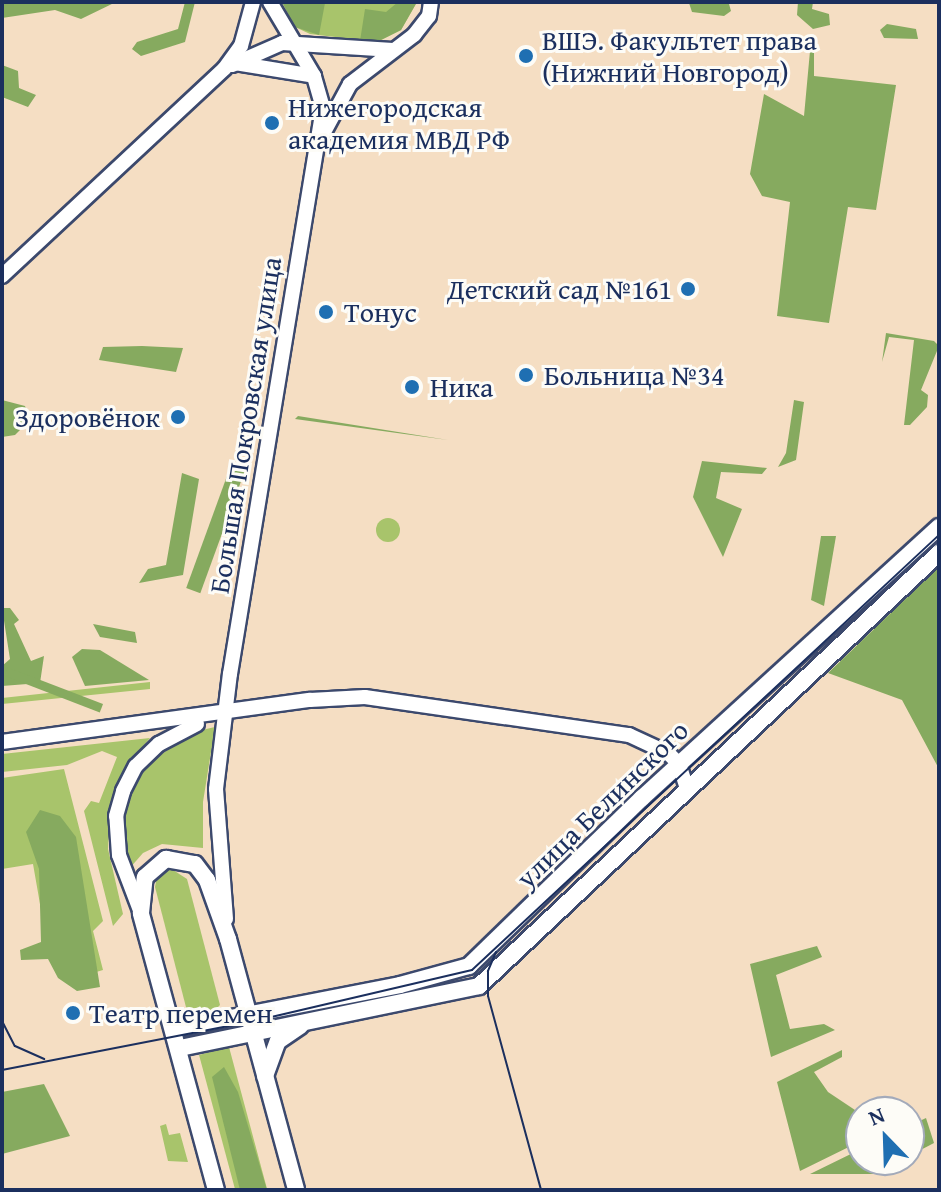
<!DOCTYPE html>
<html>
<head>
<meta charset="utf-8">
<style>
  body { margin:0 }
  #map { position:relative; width:941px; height:1192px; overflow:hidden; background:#f5dec3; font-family:"Gentium Book Plus",serif }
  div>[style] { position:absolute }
  .green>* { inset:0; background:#a8c46b; transform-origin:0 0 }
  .round { border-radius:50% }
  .forest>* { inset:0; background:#86aa5f; transform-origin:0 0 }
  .roads { filter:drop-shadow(2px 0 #3c496d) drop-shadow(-2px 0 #3c496d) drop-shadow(0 2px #3c496d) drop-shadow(0 -2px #3c496d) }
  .secondary>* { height:14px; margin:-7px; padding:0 7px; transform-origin:7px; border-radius:7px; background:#fff }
  .primary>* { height:16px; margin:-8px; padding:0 8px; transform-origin:8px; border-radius:8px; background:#fff }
  .tram>* { height:2px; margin:-1px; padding:0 1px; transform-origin:1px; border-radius:1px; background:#1b2f5e }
  .dots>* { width:22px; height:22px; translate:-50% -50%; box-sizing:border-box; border:4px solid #fdfcf7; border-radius:50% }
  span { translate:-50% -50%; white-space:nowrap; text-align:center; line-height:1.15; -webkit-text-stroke:6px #fdfcf7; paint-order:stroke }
  .poi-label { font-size:28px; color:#1b2f5e }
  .left { translate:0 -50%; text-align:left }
  .right { translate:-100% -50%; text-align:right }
  .street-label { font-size:28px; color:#1b2f5e }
  .frame { position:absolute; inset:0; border:4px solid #1b2f5e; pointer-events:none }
  .north { position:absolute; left:845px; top:1096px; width:80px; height:80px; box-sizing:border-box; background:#fdfcf7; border:2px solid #a3aaba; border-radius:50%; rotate:337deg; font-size:22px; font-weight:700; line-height:32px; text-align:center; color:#1b2f5e }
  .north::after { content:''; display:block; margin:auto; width:28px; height:36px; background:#1f6fb2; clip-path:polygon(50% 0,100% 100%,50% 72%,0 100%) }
</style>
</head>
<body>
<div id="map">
  <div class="green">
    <div style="clip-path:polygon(282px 2px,417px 2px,401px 30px,377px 42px,310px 34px,295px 27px)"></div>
    <div class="round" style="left:376px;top:518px;width:24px;height:24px"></div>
    <div style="clip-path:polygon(150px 682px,150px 689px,2px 704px,2px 698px)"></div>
    <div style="clip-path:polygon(215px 727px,203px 802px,203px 848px,162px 844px,143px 853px,129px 869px,123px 849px,124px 808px,142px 768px,193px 732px)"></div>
    <div style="clip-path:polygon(150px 738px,124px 769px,111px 800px,108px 849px,123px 914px,113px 926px,84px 811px,91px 801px,99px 803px,117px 757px,102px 751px,67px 765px,2px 772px,2px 754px)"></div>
    <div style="clip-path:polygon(64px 769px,103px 921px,93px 931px,103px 970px,66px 981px,47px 944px,33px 864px,2px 869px,2px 778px)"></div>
    <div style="clip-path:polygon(170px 868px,187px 879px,220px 1005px,215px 1010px,192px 1015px,187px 1011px,155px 887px,157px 877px)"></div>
    <div style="left:229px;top:1047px;width:148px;height:31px;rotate:75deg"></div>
    <div style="clip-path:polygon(166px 1124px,169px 1135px,180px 1133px,188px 1162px,168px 1161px,160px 1126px)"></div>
  </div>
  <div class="forest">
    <div style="clip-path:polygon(2px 2px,116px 2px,81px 19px,55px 10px,2px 18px)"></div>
    <div style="clip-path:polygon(185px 2px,195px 2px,185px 42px,141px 56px,132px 49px,137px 42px,178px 29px)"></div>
    <div style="clip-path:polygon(282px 2px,325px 3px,319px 35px,295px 27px)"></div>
    <div style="clip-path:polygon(398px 2px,417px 2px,401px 30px,377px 42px,360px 41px,365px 9px,386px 12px)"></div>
    <div style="clip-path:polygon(798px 2px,813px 2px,812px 9px,829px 14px,830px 25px,813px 29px,797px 15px)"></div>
    <div style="clip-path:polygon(689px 3px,729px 4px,731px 11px,724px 16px,692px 12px)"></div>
    <div style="clip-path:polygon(887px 24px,916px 29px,918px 39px,884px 38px,880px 30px)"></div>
    <div style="clip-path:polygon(810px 51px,814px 51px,814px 76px,896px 85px,876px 210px,848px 207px,829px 323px,777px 316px,790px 202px,762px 196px,750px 174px,764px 94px,804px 116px)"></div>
    <div style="clip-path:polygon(2px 65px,18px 71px,19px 88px,36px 95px,28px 107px,2px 97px)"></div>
    <div style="clip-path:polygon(886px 333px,934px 341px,939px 346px,921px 390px,928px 395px,927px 407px,910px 425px,904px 425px,914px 340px,889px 337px,882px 362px)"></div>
    <div style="clip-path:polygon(103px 347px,142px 346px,183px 348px,176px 372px,99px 360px)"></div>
    <div style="clip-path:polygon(2px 400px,25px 406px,30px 420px,15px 435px,2px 437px)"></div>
    <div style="clip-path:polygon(794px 400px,804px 402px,796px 460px,778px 467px,786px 453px)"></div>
    <div style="clip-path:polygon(298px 416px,448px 440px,295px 419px)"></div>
    <div style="clip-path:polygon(702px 461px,767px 468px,762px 474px,721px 472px,716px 498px,742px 509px,723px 557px,693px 497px)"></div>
    <div style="left:231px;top:465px;width:15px;height:131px;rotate:20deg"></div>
    <div style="clip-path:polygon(182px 473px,199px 479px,183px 575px,139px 583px,148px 569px,166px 565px)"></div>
    <div style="clip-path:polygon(821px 536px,836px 536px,824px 606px,811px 600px)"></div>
    <div style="clip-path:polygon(939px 567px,939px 769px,902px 700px,828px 673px)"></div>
    <div style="clip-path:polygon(2px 608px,10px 608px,19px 620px,14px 624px,31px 661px,44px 656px,40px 683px,2px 686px,2px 666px,10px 659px)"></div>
    <div style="clip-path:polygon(93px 624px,135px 632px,137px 643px,100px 637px)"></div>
    <div style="clip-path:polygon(82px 649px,100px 650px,149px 680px,85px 686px,72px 657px)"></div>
    <div style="left:103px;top:704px;width:9px;height:102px;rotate:111deg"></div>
    <div style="clip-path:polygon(40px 810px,60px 816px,76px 837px,100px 987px,77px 991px,58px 978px,48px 959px,21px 960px,20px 950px,41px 942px,39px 869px,26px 832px)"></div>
    <div style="clip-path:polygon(817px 946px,822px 957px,776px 975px,790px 1029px,824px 1024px,835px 1030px,771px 1057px,750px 964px)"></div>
    <div style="clip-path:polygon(842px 1050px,842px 1057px,814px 1072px,828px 1092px,861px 1114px,861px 1141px,800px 1171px,777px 1082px)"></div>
    <div style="clip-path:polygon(224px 1067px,238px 1092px,267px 1190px,240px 1190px,212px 1077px)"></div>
    <div style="clip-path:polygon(44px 1084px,70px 1136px,2px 1154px,2px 1092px)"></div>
    <div style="clip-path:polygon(926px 1118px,934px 1143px,909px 1156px,909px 1126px)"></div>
    <div style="clip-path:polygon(861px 1149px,861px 1160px,901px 1160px,873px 1174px,810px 1174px)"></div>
  </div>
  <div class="roads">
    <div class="secondary">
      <div style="left:235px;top:63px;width:80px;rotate:9.3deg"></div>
      <div style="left:232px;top:65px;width:55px;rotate:-23.7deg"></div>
      <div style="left:282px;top:43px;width:111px;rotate:3.6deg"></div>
      <div style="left:323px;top:134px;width:57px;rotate:-61.6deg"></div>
      <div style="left:350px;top:84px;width:81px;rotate:-37.4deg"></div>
      <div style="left:414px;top:35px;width:24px;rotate:-52deg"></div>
      <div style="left:429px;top:16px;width:14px;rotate:-82deg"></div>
      <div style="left:2px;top:276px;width:304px;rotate:-43deg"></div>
      <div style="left:224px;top:69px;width:29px;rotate:-54deg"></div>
      <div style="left:241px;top:46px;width:46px;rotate:-74.7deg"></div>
      <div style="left:2px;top:742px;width:311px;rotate:-7.8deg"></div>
      <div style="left:310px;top:700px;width:55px;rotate:-3.1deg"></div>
      <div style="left:365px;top:697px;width:267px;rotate:8.2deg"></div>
      <div style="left:629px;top:735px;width:43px;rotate:24.8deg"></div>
      <div style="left:668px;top:753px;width:16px;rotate:45deg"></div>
      <div style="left:679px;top:764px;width:26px;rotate:72deg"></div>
      <div style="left:141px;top:913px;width:62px;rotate:-110.8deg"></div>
      <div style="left:119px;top:855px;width:39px;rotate:-94deg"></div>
      <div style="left:116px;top:816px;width:26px;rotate:-74deg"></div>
      <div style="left:123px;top:791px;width:28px;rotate:-63deg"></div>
      <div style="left:136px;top:766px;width:32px;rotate:-44deg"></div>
      <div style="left:159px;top:744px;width:43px;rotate:-27.8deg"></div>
      <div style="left:226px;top:919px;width:130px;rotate:-94.4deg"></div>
      <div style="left:216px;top:789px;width:116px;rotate:-83.1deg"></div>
      <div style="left:230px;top:674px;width:574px;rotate:-80.67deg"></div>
      <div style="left:323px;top:108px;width:33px;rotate:-106deg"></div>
      <div style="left:314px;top:76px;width:86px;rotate:-120.7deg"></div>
    </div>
    <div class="primary">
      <div style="left:174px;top:1029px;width:230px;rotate:-11deg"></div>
      <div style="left:400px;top:985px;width:72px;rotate:-15.4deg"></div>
      <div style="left:469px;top:966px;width:241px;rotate:-44.2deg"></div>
      <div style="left:642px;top:798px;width:402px;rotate:-42.4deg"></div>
      <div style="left:180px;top:1048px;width:305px;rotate:-11.7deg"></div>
      <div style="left:479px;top:986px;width:632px;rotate:-43.27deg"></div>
      <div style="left:265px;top:1076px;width:37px;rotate:-70deg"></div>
      <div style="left:278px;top:1041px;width:27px;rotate:-34deg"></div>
      <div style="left:216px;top:1190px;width:287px;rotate:-105.2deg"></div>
      <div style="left:141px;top:913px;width:36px;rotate:-84deg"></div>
      <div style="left:145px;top:877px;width:28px;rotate:-41deg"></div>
      <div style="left:166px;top:859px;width:29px;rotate:10deg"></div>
      <div style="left:195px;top:864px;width:20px;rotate:53deg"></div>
      <div style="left:207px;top:880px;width:63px;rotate:70.4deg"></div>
      <div style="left:228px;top:939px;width:260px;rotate:74.8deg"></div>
    </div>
  </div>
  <div class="tram">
    <div style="left:496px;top:952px;width:21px;rotate:113deg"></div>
    <div style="left:488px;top:971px;width:25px;rotate:90deg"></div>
    <div style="left:488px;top:996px;width:201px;rotate:74.7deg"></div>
    <div style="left:2px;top:1021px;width:28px;rotate:63deg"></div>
    <div style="left:15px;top:1046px;width:32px;rotate:24deg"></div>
    <div style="left:2px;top:1070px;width:253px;rotate:-11deg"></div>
    <div style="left:250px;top:1022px;width:228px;rotate:-13.2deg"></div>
    <div style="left:472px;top:970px;width:638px;rotate:-42.97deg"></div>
  </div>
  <div class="dots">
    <div style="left:526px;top:56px;background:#1f6fb2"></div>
    <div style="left:272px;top:123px;background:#1f6fb2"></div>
    <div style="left:688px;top:289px;background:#1f6fb2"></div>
    <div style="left:326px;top:312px;background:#1f6fb2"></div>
    <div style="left:526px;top:375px;background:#1f6fb2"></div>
    <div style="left:412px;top:387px;background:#1f6fb2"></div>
    <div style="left:178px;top:417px;background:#1f6fb2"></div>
    <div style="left:73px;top:1013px;background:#1f6fb2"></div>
  </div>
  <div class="poi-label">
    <span class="left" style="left:542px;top:56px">ВШЭ. Факультет права<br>(Нижний Новгород)</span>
    <span class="left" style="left:288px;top:123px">Нижегородская<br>академия МВД РФ</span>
    <span class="right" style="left:672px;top:289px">Детский сад №161</span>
    <span class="left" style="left:344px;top:312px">Тонус</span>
    <span class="left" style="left:544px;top:375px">Больница №34</span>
    <span class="left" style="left:430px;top:387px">Ника</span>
    <span class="right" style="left:160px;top:417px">Здоровёнок</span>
    <span class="left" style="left:89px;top:1013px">Театр перемен</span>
  </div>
  <div class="street-label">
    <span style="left:245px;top:425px;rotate:-81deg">Большая Покровская улица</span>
    <span style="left:602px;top:804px;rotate:-44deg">улица Белинского</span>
  </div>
  <div class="frame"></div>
  <div class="north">N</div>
</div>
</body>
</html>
